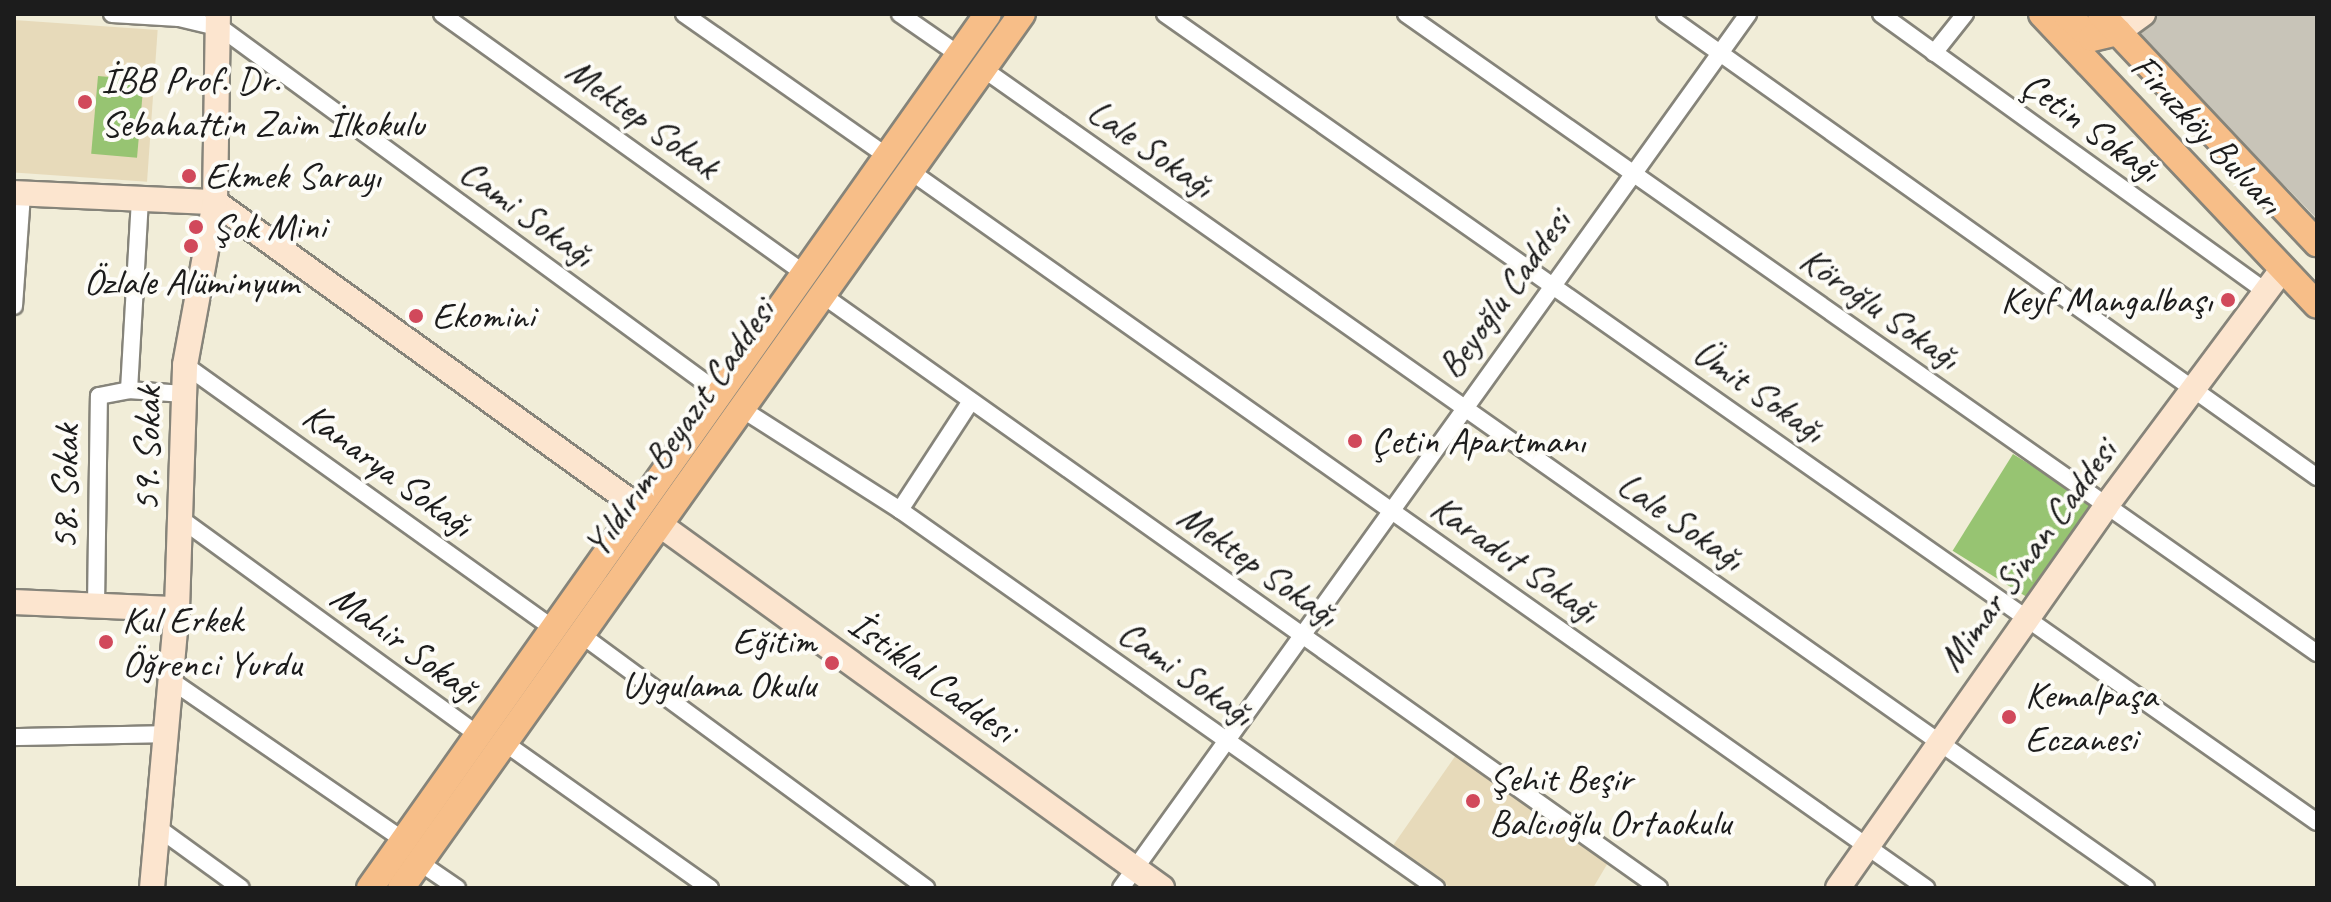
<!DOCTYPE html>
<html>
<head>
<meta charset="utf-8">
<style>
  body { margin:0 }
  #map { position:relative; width:2331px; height:902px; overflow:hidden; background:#f1edd8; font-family:Caveat,sans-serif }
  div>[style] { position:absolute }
  .built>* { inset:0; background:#e7daba; transform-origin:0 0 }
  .industrial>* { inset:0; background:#c8c4b8 }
  .green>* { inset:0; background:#97c472; transform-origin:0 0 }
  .roads { filter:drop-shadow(2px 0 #86847a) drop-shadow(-2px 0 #86847a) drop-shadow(0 2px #86847a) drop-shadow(0 -2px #86847a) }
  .street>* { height:16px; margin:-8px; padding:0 8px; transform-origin:8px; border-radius:8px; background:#fff }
  .secondary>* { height:24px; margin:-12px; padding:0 12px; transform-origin:12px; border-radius:12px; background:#fce5cf }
  .primary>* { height:26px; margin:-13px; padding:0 13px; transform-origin:13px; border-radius:13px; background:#f7be88 }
  .dots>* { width:22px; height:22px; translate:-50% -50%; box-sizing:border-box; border:4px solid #fdfcf7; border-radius:50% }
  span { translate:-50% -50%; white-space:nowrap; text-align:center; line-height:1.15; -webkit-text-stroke:8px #fdfcf7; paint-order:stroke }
  .poi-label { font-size:38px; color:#1c1c1c }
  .left { translate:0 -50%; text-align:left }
  .right { translate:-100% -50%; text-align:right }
  .street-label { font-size:38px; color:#1c1c1c }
  .frame { position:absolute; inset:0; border:16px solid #1c1c1c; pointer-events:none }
</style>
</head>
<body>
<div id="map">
  <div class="built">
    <div style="left:14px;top:20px;width:144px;height:152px;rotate:4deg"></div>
    <div style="clip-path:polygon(1456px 755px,1609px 861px,1593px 888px,1451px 888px,1392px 847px)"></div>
  </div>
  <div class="industrial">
    <div style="clip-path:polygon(2118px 14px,2317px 14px,2317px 219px)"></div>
  </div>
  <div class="green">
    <div style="left:98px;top:76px;width:46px;height:78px;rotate:5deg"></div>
    <div style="left:2013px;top:454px;width:97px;height:114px;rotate:32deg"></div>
  </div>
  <div class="roads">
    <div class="street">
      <div style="left:112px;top:14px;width:67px;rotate:3.4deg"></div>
      <div style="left:179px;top:18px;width:43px;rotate:13.4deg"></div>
      <div style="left:221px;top:28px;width:616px;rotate:36.22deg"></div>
      <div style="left:442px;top:14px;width:449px;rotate:35.6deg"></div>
      <div style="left:684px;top:14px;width:251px;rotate:35deg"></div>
      <div style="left:900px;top:14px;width:70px;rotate:34.6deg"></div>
      <div style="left:1165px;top:14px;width:1407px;rotate:35.05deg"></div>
      <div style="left:1406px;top:14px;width:1113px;rotate:35.05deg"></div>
      <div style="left:1665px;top:14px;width:800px;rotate:35.38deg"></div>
      <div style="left:1881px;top:14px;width:473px;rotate:35.8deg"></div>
      <div style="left:1934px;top:53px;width:50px;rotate:-51.5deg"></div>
      <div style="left:982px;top:68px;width:1424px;rotate:35.16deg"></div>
      <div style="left:910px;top:171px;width:1244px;rotate:35.21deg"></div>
      <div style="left:821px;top:294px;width:1027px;rotate:35.33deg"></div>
      <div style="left:14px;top:306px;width:112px;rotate:-85.9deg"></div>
      <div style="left:185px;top:365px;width:452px;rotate:35.6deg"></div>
      <div style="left:129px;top:390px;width:54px;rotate:4.2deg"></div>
      <div style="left:742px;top:409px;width:188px;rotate:32.6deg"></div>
      <div style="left:900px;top:510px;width:656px;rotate:35.19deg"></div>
      <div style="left:900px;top:510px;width:130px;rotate:-56.9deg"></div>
      <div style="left:181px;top:519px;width:367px;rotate:36deg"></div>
      <div style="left:96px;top:606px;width:210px;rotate:-89.2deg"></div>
      <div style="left:99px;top:396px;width:31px;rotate:-11deg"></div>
      <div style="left:129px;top:390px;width:188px;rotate:-86.7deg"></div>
      <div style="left:579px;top:633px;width:431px;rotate:36.3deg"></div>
      <div style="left:169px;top:679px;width:286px;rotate:34.5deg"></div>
      <div style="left:14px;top:737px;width:152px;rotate:-1.1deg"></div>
      <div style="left:502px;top:741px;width:255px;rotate:35.3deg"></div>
      <div style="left:158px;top:828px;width:102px;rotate:35.9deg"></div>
      <div style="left:419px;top:862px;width:46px;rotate:34.4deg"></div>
      <div style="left:1121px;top:888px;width:1076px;rotate:-54.34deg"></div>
    </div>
    <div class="secondary">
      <div style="left:2118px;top:32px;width:31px;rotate:-36deg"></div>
      <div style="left:14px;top:193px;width:201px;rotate:2.6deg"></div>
      <div style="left:215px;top:202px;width:521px;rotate:35.79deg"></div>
      <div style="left:659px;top:524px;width:621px;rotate:35.89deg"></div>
      <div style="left:14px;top:602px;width:163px;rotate:2.5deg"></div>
      <div style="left:152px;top:888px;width:280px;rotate:-84.9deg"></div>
      <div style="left:177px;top:609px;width:244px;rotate:-88.1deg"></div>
      <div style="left:185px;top:365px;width:166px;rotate:-79.6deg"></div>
      <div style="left:215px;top:202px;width:188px;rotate:-89.1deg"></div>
      <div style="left:1838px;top:888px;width:467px;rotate:-54.9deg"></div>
      <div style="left:2106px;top:506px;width:294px;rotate:-53.3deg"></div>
    </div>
    <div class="primary">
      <div style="left:2042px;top:14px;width:400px;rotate:46.6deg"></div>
      <div style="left:2066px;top:14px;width:35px;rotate:43deg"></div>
      <div style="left:2092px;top:38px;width:27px;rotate:-13deg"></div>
      <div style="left:2101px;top:14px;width:315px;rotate:46.7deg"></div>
      <div style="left:370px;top:888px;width:1070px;rotate:-54.74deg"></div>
      <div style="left:401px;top:888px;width:1072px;rotate:-54.61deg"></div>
    </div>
  </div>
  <div class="dots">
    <div style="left:85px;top:102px;background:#d1495b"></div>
    <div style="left:189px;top:176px;background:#d1495b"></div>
    <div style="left:196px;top:227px;background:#d1495b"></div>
    <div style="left:191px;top:246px;background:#d1495b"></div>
    <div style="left:2228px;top:300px;background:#d1495b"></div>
    <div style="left:416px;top:316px;background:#d1495b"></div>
    <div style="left:1355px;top:441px;background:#d1495b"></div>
    <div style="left:106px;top:642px;background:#d1495b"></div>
    <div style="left:832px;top:663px;background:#d1495b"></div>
    <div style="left:2009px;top:717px;background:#d1495b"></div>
    <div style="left:1473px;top:801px;background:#d1495b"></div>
  </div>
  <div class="poi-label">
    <span class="left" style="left:101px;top:102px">İBB Prof. Dr.<br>Sebahattin Zaim İlkokulu</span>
    <span class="left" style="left:205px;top:176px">Ekmek Sarayı</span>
    <span class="left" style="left:212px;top:227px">Şok Mini</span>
    <span style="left:191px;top:282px">Özlale Alüminyum</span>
    <span class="right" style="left:2212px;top:300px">Keyf Mangalbaşı</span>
    <span class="left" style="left:432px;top:316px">Ekomini</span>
    <span class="left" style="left:1371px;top:441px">Çetin Apartmanı</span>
    <span class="left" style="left:122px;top:642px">Kul Erkek<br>Öğrenci Yurdu</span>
    <span class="right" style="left:816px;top:663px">Eğitim<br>Uygulama Okulu</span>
    <span class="left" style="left:2025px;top:717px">Kemalpaşa<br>Eczanesi</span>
    <span class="left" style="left:1489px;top:801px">Şehit Beşir<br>Balcıoğlu Ortaokulu</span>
  </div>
  <div class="street-label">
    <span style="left:643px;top:118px;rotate:36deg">Mektep Sokak</span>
    <span style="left:2091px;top:127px;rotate:36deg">Çetin Sokağı</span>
    <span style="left:2207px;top:134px;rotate:47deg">Firuzköy Bulvarı</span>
    <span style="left:1151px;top:148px;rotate:35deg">Lale Sokağı</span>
    <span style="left:527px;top:213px;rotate:36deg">Cami Sokağı</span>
    <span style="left:1504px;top:294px;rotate:-54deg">Beyoğlu Caddesi</span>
    <span style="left:1880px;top:308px;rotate:35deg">Köroğlu Sokağı</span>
    <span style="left:1759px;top:391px;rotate:35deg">Ümit Sokağı</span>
    <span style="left:679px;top:428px;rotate:-55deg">Yıldırım Beyazıt Caddesi</span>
    <span style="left:147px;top:449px;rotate:-89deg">59. Sokak</span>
    <span style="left:388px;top:470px;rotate:36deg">Kanarya Sokağı</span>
    <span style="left:65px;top:487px;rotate:-89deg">58. Sokak</span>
    <span style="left:1681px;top:521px;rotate:35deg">Lale Sokağı</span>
    <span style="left:2027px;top:555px;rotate:-54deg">Mimar Sinan Caddesi</span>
    <span style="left:1515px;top:559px;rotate:35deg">Karadut Sokağı</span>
    <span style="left:1258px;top:565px;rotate:35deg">Mektep Sokağı</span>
    <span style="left:406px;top:644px;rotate:36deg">Mahir Sokağı</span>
    <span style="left:1186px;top:673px;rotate:35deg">Cami Sokağı</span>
    <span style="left:932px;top:677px;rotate:36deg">İstiklal Caddesi</span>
  </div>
  <div class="frame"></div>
</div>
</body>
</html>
